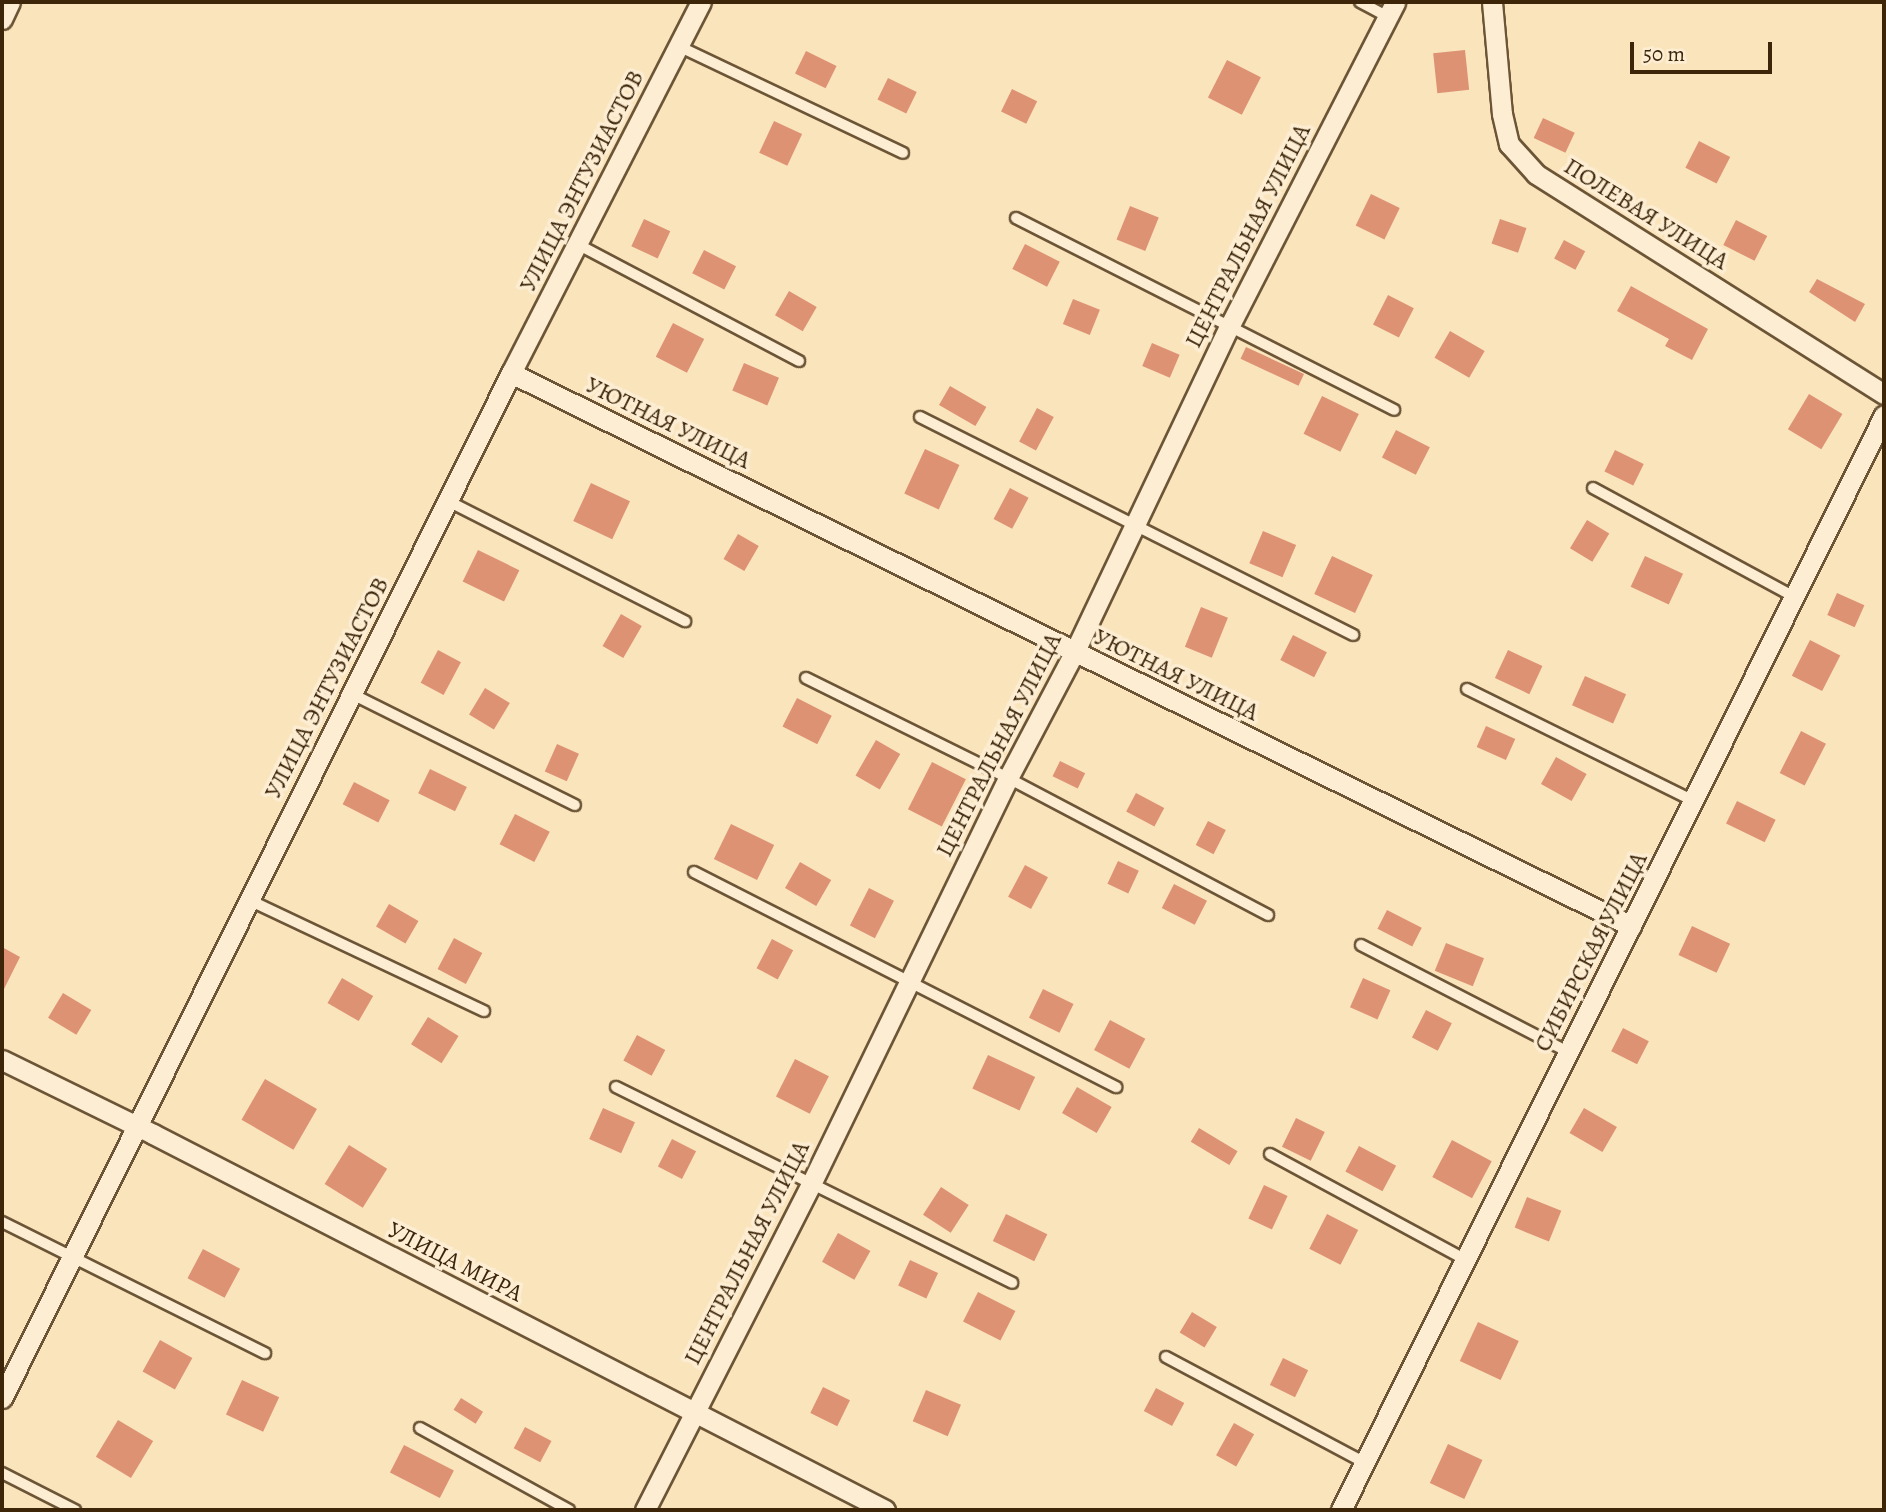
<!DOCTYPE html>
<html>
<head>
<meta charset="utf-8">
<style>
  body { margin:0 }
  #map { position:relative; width:1886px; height:1512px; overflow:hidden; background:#fae4bc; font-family:Alegreya,serif }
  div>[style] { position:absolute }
  .building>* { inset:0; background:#de9274; transform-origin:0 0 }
  .roads { filter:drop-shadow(2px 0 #6c5536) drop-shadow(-2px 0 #6c5536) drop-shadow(0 2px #6c5536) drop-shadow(0 -2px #6c5536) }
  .lane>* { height:10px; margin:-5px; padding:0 5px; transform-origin:5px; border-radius:5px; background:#fcedd3 }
  .street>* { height:19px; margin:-9.5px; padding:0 9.5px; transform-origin:9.5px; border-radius:9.5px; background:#fcedd3 }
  span { translate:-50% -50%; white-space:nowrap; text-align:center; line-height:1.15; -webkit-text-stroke:7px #fcedd3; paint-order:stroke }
  .street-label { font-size:24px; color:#3c2509 }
  .frame { position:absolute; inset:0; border:4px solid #3c2509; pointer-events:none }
  .scale { position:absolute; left:1630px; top:42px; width:142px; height:32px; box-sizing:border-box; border:4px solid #3c2509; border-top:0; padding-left:9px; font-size:21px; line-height:24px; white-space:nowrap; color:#3c2509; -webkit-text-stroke:5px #fcedd3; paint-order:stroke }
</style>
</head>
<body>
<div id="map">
  <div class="building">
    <div style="left:1465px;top:50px;width:40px;height:32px;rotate:84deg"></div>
    <div style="left:806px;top:51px;width:34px;height:25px;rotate:26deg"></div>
    <div style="left:1227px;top:60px;width:38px;height:42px;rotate:27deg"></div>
    <div style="left:888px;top:78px;width:32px;height:24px;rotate:26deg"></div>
    <div style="left:1012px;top:89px;width:28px;height:25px;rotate:26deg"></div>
    <div style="left:1543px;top:118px;width:35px;height:22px;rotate:25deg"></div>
    <div style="left:774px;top:121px;width:31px;height:35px;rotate:25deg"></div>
    <div style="left:1699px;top:141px;width:35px;height:30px;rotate:27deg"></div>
    <div style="left:1371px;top:194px;width:32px;height:35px;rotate:26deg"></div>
    <div style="left:1130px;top:206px;width:31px;height:36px;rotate:22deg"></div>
    <div style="left:644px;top:219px;width:29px;height:30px;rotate:25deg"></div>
    <div style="left:1500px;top:219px;width:28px;height:26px;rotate:19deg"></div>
    <div style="left:1736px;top:220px;width:35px;height:28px;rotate:27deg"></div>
    <div style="left:1564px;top:240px;width:24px;height:21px;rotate:28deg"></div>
    <div style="left:1025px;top:244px;width:39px;height:28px;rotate:27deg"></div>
    <div style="left:704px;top:250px;width:36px;height:26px;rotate:27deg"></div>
    <div style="clip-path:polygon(1817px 279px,1865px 304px,1855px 322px,1809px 292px)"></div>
    <div style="clip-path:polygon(1631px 286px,1708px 329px,1692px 360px,1665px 346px,1669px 339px,1617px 311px)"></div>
    <div style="left:789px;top:291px;width:32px;height:28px;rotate:30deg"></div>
    <div style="left:1388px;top:295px;width:29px;height:33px;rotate:27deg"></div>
    <div style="left:1073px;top:299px;width:29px;height:27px;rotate:22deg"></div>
    <div style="left:673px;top:323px;width:35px;height:38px;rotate:27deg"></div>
    <div style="left:1450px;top:331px;width:40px;height:31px;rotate:30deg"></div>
    <div style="left:1152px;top:343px;width:30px;height:25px;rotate:23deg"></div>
    <div style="left:1246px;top:347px;width:64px;height:13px;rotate:25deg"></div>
    <div style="left:744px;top:363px;width:38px;height:30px;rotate:23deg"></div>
    <div style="left:950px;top:386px;width:42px;height:22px;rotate:30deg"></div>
    <div style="left:1809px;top:394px;width:39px;height:41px;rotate:31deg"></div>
    <div style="left:1322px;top:396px;width:41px;height:42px;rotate:26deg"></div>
    <div style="left:1037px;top:408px;width:19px;height:38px;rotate:28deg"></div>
    <div style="left:1396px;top:430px;width:38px;height:31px;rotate:27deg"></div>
    <div style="left:925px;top:449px;width:38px;height:49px;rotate:25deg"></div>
    <div style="left:1615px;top:450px;width:32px;height:24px;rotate:26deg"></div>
    <div style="left:591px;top:483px;width:43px;height:42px;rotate:25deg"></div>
    <div style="left:1010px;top:488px;width:21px;height:35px;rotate:28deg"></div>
    <div style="left:1587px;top:520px;width:26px;height:33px;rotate:31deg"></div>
    <div style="left:1263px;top:531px;width:36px;height:35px;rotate:23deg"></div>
    <div style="left:738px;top:534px;width:24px;height:29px;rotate:30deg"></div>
    <div style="left:478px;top:550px;width:46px;height:35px;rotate:26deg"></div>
    <div style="left:1332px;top:556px;width:45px;height:42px;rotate:25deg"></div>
    <div style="left:1645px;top:556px;width:42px;height:34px;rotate:25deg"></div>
    <div style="left:1837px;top:593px;width:30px;height:24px;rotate:24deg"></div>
    <div style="left:1201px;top:607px;width:29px;height:43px;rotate:22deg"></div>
    <div style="left:621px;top:614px;width:24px;height:37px;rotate:30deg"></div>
    <div style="left:1293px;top:635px;width:38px;height:28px;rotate:27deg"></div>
    <div style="left:1810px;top:640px;width:34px;height:40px;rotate:27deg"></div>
    <div style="left:438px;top:650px;width:26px;height:37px;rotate:28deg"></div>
    <div style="left:1508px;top:650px;width:38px;height:31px;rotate:25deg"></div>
    <div style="left:1585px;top:676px;width:45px;height:32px;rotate:24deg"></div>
    <div style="left:485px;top:688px;width:29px;height:31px;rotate:31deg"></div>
    <div style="left:797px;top:698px;width:39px;height:32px;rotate:27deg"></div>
    <div style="left:1486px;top:726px;width:32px;height:23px;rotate:24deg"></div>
    <div style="left:1801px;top:731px;width:28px;height:47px;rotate:27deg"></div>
    <div style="left:876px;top:740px;width:28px;height:41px;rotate:30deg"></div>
    <div style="left:557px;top:744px;width:24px;height:30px;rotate:24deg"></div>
    <div style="left:1556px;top:757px;width:35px;height:31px;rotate:29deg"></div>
    <div style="left:1060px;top:761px;width:28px;height:17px;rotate:26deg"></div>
    <div style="left:932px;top:762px;width:38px;height:53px;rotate:27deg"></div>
    <div style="left:430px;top:769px;width:41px;height:27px;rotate:26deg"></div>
    <div style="left:354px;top:782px;width:40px;height:25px;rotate:27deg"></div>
    <div style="left:1136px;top:793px;width:32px;height:21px;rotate:28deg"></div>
    <div style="left:1737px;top:801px;width:43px;height:25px;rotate:26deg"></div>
    <div style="left:515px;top:814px;width:39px;height:34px;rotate:27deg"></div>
    <div style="left:1208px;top:821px;width:20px;height:27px;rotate:27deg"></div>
    <div style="left:731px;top:824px;width:48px;height:39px;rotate:26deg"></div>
    <div style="left:1118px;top:861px;width:23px;height:25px;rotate:25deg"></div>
    <div style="left:800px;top:862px;width:36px;height:30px;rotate:30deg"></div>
    <div style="left:1025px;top:865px;width:26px;height:36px;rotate:28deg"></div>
    <div style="left:1174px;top:884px;width:37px;height:27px;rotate:27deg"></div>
    <div style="left:869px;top:888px;width:28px;height:42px;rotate:27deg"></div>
    <div style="left:389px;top:904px;width:34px;height:26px;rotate:30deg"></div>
    <div style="left:1387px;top:910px;width:39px;height:21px;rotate:27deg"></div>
    <div style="left:1692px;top:926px;width:42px;height:32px;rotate:25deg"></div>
    <div style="left:454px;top:938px;width:32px;height:35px;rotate:28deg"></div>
    <div style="left:772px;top:939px;width:24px;height:33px;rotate:28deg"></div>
    <div style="left:1446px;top:943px;width:41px;height:30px;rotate:22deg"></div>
    <div style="clip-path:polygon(2px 947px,20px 957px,2px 993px)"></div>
    <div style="left:342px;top:978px;width:36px;height:29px;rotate:30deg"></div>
    <div style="left:1363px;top:978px;width:30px;height:32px;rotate:24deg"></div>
    <div style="left:1043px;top:989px;width:34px;height:32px;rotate:26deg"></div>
    <div style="left:63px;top:993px;width:33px;height:29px;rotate:31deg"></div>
    <div style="left:1426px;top:1010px;width:29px;height:31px;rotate:27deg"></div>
    <div style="left:428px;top:1017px;width:36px;height:32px;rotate:32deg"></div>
    <div style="left:1110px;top:1020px;width:40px;height:34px;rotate:28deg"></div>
    <div style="left:1623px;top:1028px;width:29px;height:26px;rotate:27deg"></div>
    <div style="left:637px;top:1035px;width:32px;height:29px;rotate:28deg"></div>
    <div style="left:988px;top:1055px;width:52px;height:37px;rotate:25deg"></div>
    <div style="left:795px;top:1059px;width:38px;height:42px;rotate:27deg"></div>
    <div style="left:265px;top:1079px;width:60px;height:47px;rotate:30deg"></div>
    <div style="left:1077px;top:1087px;width:40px;height:30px;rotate:30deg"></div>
    <div style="left:603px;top:1108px;width:35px;height:34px;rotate:24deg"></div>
    <div style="left:1584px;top:1108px;width:38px;height:29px;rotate:30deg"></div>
    <div style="left:1296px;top:1118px;width:32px;height:32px;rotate:26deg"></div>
    <div style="left:1199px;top:1128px;width:45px;height:16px;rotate:31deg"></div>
    <div style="left:672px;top:1139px;width:27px;height:31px;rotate:27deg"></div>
    <div style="left:1452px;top:1140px;width:45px;height:42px;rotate:28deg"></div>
    <div style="left:349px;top:1145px;width:45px;height:46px;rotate:32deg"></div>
    <div style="left:1359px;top:1146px;width:42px;height:29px;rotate:28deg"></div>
    <div style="left:1264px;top:1185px;width:26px;height:37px;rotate:25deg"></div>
    <div style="left:941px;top:1187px;width:33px;height:33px;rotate:33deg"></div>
    <div style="left:1527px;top:1197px;width:37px;height:33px;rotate:22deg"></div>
    <div style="left:1006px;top:1214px;width:46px;height:30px;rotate:26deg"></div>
    <div style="left:1327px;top:1214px;width:35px;height:39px;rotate:27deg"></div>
    <div style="left:838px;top:1233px;width:37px;height:33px;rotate:29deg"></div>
    <div style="left:203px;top:1249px;width:42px;height:33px;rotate:28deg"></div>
    <div style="left:910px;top:1260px;width:31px;height:28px;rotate:25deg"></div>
    <div style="left:978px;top:1292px;width:42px;height:33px;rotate:27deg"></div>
    <div style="left:1192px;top:1312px;width:29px;height:24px;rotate:31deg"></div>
    <div style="left:1478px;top:1322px;width:45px;height:43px;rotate:25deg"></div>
    <div style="left:160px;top:1340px;width:37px;height:36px;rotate:29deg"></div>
    <div style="left:1283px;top:1358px;width:28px;height:30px;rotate:26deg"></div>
    <div style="left:242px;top:1380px;width:41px;height:38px;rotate:25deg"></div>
    <div style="left:823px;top:1387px;width:30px;height:29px;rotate:26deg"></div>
    <div style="left:1156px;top:1388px;width:32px;height:26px;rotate:28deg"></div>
    <div style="left:926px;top:1390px;width:38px;height:34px;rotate:23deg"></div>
    <div style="left:461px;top:1398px;width:26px;height:14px;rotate:32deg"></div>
    <div style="left:118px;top:1420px;width:41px;height:43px;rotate:31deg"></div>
    <div style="left:1234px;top:1423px;width:23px;height:37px;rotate:29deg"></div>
    <div style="left:525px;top:1427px;width:30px;height:24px;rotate:28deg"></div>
    <div style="left:1448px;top:1444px;width:38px;height:43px;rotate:25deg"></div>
    <div style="left:404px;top:1445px;width:56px;height:31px;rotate:27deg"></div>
  </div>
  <div class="roads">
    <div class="lane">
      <div style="left:1360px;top:2px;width:30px;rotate:28deg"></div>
      <div style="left:678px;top:46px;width:249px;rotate:25.4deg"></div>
      <div style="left:1016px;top:218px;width:424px;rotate:26.9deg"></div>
      <div style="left:577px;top:244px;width:251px;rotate:27.8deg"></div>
      <div style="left:920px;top:417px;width:485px;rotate:26.7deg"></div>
      <div style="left:1593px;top:488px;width:227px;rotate:28.4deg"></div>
      <div style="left:448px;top:501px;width:266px;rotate:26.9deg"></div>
      <div style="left:806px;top:678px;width:225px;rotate:26.3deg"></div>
      <div style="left:1008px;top:778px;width:294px;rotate:27.8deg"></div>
      <div style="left:1467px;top:689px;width:253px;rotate:26.3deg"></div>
      <div style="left:352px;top:694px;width:249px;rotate:26.5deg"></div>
      <div style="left:694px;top:872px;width:474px;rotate:27deg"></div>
      <div style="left:249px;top:900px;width:260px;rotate:25.3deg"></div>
      <div style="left:1361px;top:945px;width:233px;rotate:27.3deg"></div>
      <div style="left:616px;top:1087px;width:442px;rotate:26.3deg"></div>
      <div style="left:1270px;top:1154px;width:221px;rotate:28.4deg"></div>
      <div style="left:2px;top:1222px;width:294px;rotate:26.5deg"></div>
      <div style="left:1166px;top:1357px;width:225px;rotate:28deg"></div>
      <div style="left:420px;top:1428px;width:170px;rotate:28.8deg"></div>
      <div style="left:2px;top:1473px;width:82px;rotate:26.9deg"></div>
    </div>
    <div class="street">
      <div style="left:1492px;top:2px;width:112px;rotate:84.9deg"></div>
      <div style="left:1502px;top:114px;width:31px;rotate:77deg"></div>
      <div style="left:1509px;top:144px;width:40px;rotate:48deg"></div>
      <div style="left:1536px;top:174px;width:412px;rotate:32.3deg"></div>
      <div style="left:2px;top:19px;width:19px;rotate:-65deg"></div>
      <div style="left:511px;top:373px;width:1249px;rotate:26.28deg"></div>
      <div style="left:2px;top:1060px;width:168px;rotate:26.1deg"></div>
      <div style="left:153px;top:1134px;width:823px;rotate:27.19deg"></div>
      <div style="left:2px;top:1398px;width:1144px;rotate:-63.59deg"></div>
      <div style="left:511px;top:373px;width:417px;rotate:-62.9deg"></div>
      <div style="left:645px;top:1510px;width:366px;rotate:-63deg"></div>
      <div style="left:811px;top:1184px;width:451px;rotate:-64.1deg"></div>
      <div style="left:1008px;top:778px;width:141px;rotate:-62.2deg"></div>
      <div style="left:1074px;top:653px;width:361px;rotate:-64.6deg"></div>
      <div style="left:1229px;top:327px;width:365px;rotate:-62.9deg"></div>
      <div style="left:1341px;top:1510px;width:1222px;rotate:-63.62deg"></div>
    </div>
  </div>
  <div class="street-label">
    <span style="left:582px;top:181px;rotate:-63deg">УЛИЦА ЭНТУЗИАСТОВ</span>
    <span style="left:1646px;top:214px;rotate:32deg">ПОЛЕВАЯ УЛИЦА</span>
    <span style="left:1248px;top:236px;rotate:-63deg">ЦЕНТРАЛЬНАЯ УЛИЦА</span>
    <span style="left:668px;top:423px;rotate:26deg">УЮТНАЯ УЛИЦА</span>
    <span style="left:1176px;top:675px;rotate:26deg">УЮТНАЯ УЛИЦА</span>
    <span style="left:327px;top:688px;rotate:-63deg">УЛИЦА ЭНТУЗИАСТОВ</span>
    <span style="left:999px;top:745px;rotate:-63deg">ЦЕНТРАЛЬНАЯ УЛИЦА</span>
    <span style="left:1591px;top:952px;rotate:-63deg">СИБИРСКАЯ УЛИЦА</span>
    <span style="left:747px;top:1253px;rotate:-63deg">ЦЕНТРАЛЬНАЯ УЛИЦА</span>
    <span style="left:455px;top:1262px;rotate:27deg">УЛИЦА МИРА</span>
  </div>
  <div class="frame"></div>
  <div class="scale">50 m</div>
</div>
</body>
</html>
